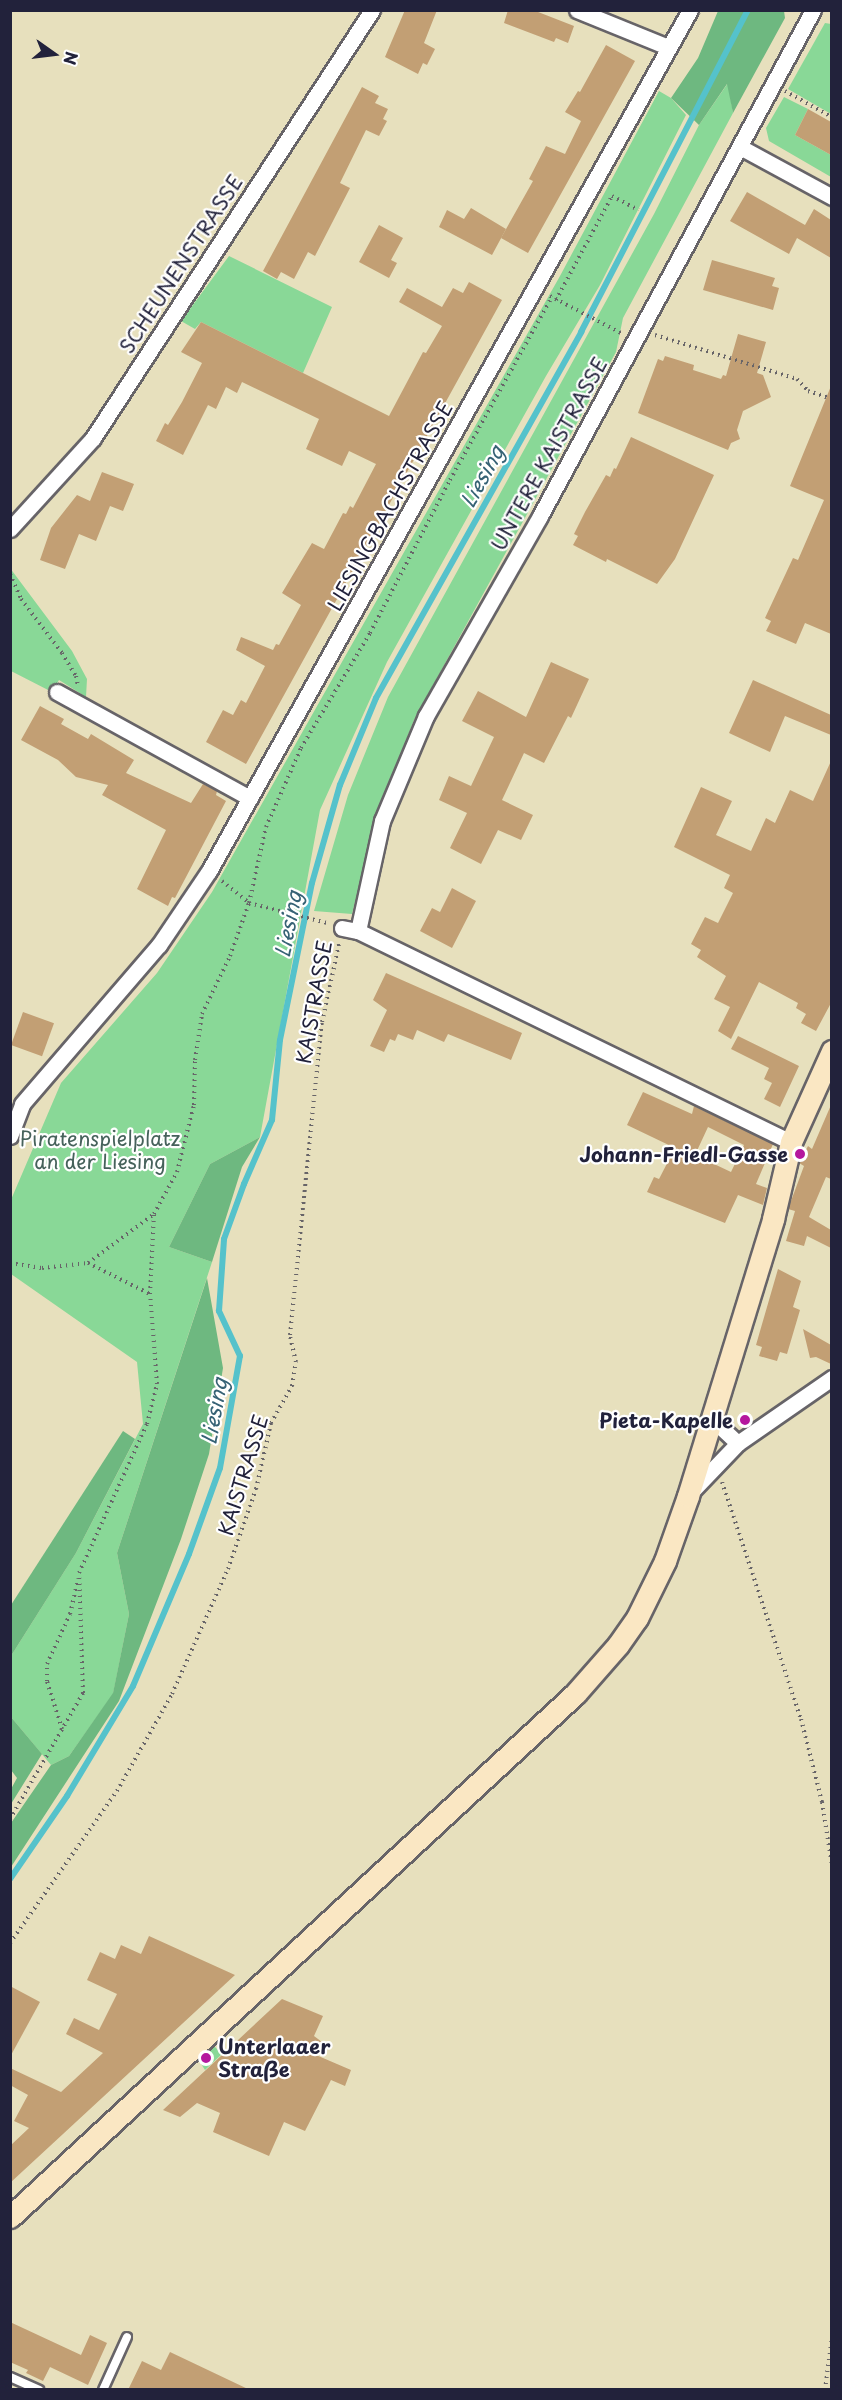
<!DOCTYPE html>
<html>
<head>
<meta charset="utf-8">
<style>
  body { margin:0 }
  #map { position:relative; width:842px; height:2400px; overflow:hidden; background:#e7e0bd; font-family:"Playpen Sans",sans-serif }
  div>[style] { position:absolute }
  .green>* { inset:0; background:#89d897 }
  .forest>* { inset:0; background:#6eb880 }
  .stream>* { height:6px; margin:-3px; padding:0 3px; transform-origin:3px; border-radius:3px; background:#55c2cb }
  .building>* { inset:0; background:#c29f74; transform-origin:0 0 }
  .path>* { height:4px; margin-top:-2px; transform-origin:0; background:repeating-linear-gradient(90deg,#676468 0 1.5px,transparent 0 6px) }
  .roads { filter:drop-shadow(2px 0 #676468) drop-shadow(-2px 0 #676468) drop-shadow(0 2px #676468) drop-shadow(0 -2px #676468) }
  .lane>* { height:8px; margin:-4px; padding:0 4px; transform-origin:4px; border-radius:4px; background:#fff }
  .street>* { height:15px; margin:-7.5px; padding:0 7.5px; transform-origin:7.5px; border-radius:7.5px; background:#fff }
  .secondary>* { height:21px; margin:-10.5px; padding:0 10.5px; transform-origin:10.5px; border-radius:10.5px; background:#fae7c3 }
  .dots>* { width:16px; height:16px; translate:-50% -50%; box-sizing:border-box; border:3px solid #fff; border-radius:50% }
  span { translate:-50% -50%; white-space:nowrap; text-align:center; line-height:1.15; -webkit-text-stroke:4.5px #fff; paint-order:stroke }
  .street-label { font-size:20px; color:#22223b }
  .park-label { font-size:20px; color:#46625b }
  .poi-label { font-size:20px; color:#22223b; font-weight:700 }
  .right { translate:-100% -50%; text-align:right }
  .left { translate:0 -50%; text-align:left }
  .water-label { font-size:21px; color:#366275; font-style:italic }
  .frame { position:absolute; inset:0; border:12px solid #22223b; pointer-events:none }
  .north { position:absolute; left:24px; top:24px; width:60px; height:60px; -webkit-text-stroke:4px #fff; paint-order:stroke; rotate:104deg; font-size:16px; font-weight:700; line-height:24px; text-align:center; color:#22223b }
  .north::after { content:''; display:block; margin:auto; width:21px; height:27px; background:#22223b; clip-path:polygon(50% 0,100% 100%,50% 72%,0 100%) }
</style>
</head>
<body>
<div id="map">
  <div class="green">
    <div style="clip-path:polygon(825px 23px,831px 24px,831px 114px,788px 89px)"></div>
    <div style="clip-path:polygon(728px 83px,733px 113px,623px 318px,616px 352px,414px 720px,377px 814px,352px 914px,314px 911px,348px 795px,388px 697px,654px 214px,699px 125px)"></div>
    <div style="clip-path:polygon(659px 91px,671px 98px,686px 115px,600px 285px,546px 376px,387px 662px,320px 810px,260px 1137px,210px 1164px,169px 1247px,212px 1262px,117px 1553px,129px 1614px,113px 1694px,69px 1756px,51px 1765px,11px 1717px,11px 1656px,76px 1553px,143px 1424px,137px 1362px,11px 1274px,10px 1202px,61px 1083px,157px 973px,212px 892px,560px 276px)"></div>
    <div style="clip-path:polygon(784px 97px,808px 109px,795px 135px,831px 155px,831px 177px,769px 141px,766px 128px)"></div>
    <div style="clip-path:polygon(229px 256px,332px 307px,303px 373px,201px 322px,195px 329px,181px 321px)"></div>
    <div style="clip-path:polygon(10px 568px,72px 651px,87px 679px,86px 697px,59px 680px,52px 692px,11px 671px)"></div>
    <div style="clip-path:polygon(212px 2044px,222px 2054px,205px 2070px,198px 2059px)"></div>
  </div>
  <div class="forest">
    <div style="clip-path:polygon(718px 11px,784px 11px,785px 18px,733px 113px,727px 84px,699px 125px,671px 98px,698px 58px)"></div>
    <div style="clip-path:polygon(260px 1137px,242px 1167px,212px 1262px,169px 1247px,210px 1164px)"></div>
    <div style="clip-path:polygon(207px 1278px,223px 1368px,209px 1454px,181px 1539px,119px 1701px,11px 1867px,11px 1823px,51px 1765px,69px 1756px,113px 1693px,129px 1614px,117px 1553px)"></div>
    <div style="clip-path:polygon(123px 1431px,135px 1439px,76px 1553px,11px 1656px,11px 1605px)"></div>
    <div style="clip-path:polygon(11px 1717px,42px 1754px,11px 1804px,11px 1789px,17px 1778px,11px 1770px)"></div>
  </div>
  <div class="stream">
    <div style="left:10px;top:1879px;width:101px;rotate:-55.5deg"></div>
    <div style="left:67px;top:1796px;width:128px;rotate:-59deg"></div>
    <div style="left:133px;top:1686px;width:143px;rotate:-67deg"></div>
    <div style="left:189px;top:1554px;width:91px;rotate:-70.2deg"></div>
    <div style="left:220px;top:1468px;width:114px;rotate:-79.9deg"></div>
    <div style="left:240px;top:1356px;width:50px;rotate:-115deg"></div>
    <div style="left:219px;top:1311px;width:72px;rotate:-86deg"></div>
    <div style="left:224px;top:1239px;width:59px;rotate:-70deg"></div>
    <div style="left:244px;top:1184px;width:70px;rotate:-66.4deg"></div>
    <div style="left:272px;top:1120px;width:80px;rotate:-84.3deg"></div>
    <div style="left:280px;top:1040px;width:160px;rotate:-78.5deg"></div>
    <div style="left:312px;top:883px;width:102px;rotate:-74.1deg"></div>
    <div style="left:340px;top:785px;width:94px;rotate:-67.5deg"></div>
    <div style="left:376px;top:698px;width:420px;rotate:-60.7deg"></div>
    <div style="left:581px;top:332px;width:363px;rotate:-62.6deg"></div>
  </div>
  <div class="building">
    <div style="clip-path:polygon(405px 10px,437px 10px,424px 43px,435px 49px,427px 65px,423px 63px,418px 74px,385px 57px)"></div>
    <div style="clip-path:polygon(508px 10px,533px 10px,574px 26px,568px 43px,556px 38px,554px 42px,504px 23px)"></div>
    <div style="clip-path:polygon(606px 45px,635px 61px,528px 253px,501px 238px,533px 181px,529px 179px,546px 146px,565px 154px,581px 121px,565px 112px,578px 91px,580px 92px)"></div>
    <div style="clip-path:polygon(362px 87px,379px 96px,375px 103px,388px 109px,383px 119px,387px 121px,379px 136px,366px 130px,340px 183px,350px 188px,315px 256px,308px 252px,294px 279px,281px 272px,277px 279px,263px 271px)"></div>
    <div style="clip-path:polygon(808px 109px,831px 122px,831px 155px,795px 135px)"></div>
    <div style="clip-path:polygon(747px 192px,805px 225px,814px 209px,831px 220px,831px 258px,797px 238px,789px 254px,730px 221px)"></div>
    <div style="clip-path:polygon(471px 208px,506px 229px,492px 255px,439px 227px,447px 210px,464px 219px)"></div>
    <div style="clip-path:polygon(379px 225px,403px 238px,391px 260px,397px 263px,389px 278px,359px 262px)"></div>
    <div style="clip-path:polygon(712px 260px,775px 278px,772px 286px,779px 288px,773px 310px,703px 290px)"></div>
    <div style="clip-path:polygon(469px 282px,502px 300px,246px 764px,206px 742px,223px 710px,233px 715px,241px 700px,246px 703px,265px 666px,236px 650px,241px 637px,273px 650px,276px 644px,279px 645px,301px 605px,282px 593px,312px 543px,324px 549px,343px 513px,346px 514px,350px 506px,353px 508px,376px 464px,349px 451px,342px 466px,306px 449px,319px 419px,242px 382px,237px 393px,226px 387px,216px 409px,208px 405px,183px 455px,156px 441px,165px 423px,168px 425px,182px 402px,202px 363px,181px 352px,201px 322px,389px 416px,423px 352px,426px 353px,442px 326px,399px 302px,407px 288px,442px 307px,453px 288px,463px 293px)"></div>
    <div style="clip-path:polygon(738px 334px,766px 342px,757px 373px,763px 375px,771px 397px,743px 411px,737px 430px,740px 439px,731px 443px,728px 450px,638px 413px,658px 359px,663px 361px,665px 356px,694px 365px,693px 370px,721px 379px,723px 375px,726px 376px)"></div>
    <div style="clip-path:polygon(831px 386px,831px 634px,805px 623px,796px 644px,766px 631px,771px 621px,765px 618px,793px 558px,798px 560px,824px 500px,790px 486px)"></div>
    <div style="clip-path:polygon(631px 437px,714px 475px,675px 559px,657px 584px,607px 559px,606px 562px,573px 545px,578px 536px,574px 534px,585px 512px,606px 475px,610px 477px,614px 468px,616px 469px)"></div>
    <div style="clip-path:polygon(102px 472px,134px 484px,123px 511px,110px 506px,96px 541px,79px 534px,65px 569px,40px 560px,51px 528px,77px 495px,90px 501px)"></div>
    <div style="clip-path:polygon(551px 662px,589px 679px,571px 718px,568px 716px,544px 763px,524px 753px,502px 800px,533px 815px,521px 840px,498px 830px,481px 864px,450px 848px,467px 813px,439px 800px,449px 776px,471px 786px,494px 737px,462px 721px,478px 691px,526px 717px)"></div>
    <div style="clip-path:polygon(753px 680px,831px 715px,831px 735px,785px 716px,770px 752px,729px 733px)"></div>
    <div style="clip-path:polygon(40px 706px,64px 719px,61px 724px,88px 739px,91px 734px,134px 760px,126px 773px,191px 803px,203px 784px,217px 791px,216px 795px,226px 801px,175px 898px,172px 897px,168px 906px,137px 889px,166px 830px,102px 795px,108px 785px,76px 777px,58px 760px,21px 740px)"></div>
    <div style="clip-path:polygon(831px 761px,831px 1003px,816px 1031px,801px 1023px,806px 1014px,796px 1008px,798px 1003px,759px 982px,731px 1039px,718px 1031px,730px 1007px,714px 999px,726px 976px,697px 957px,701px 950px,691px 944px,705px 917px,718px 923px,733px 893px,724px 888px,730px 875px,674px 847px,701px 787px,732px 801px,716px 835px,751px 851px,766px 818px,775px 823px,790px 790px,813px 801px)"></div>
    <div style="clip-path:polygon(452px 888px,476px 901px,452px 948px,420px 931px,432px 908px,440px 912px)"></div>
    <div style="clip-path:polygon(386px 973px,522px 1033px,511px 1060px,448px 1034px,444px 1042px,417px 1030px,413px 1040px,398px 1034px,395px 1041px,390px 1039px,384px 1052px,370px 1046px,387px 1010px,373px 1000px)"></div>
    <div style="left:23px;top:1012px;width:33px;height:35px;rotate:20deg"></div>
    <div style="clip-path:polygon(738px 1036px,799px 1066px,780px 1107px,764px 1099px,772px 1083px,764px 1079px,769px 1068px,731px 1049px)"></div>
    <div style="clip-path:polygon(evenodd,643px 1092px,692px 1114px,694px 1106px,773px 1144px,756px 1184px,767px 1188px,763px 1205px,738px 1195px,725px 1223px,647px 1192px,654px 1177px,659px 1179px,675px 1148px,627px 1125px,643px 1092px,708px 1127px,744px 1145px,731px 1172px,695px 1155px,708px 1127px)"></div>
    <div style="clip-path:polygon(831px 1105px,831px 1179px,826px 1177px,809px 1217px,831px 1230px,831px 1248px,807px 1236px,804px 1246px,786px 1241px,795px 1211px,788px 1209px,804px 1166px,799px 1163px,808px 1146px,812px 1149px)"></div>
    <div style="clip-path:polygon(778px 1269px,801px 1281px,793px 1307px,800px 1310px,787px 1354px,780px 1352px,777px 1361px,759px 1356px,762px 1347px,756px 1345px)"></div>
    <div style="clip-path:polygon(803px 1329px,831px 1345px,831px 1364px,816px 1357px,810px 1358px)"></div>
    <div style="clip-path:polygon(149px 1936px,235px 1975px,10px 2183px,10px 2146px,29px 2128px,14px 2121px,28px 2095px,10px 2085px,10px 2068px,61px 2092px,103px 2053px,66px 2034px,74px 2018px,99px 2030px,117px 1994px,87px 1980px,100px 1952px,115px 1959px,121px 1945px,141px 1954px)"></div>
    <div style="clip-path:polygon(10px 1986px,40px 2002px,10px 2057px)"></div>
    <div style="clip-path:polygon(282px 1999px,323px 2016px,314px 2036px,322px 2042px,316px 2055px,351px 2070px,345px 2086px,331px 2080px,305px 2131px,284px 2122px,269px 2156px,213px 2132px,220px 2113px,197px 2103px,180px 2117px,163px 2110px)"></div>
    <div style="clip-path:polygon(10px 2322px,81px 2355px,90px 2335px,107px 2343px,88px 2385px,50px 2367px,43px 2381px,26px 2373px,28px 2370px,10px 2362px)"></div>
    <div style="clip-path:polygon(170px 2352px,250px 2390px,128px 2390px,142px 2361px,161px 2370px)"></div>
  </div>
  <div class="path">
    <div style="left:785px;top:91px;width:54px;rotate:29deg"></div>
    <div style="left:550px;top:296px;width:80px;rotate:27.5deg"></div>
    <div style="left:556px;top:300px;width:118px;rotate:-61.7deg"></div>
    <div style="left:612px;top:196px;width:30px;rotate:28deg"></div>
    <div style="left:655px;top:335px;width:149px;rotate:17.2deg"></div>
    <div style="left:797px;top:379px;width:16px;rotate:47deg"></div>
    <div style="left:808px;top:391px;width:25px;rotate:18deg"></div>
    <div style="left:10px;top:574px;width:27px;rotate:66deg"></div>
    <div style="left:21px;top:599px;width:68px;rotate:52.8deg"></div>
    <div style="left:62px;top:653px;width:27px;rotate:59deg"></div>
    <div style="left:76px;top:676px;width:10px;rotate:79deg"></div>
    <div style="left:222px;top:881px;width:35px;rotate:39deg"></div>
    <div style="left:249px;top:903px;width:81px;rotate:14.4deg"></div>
    <div style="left:10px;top:1263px;width:32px;rotate:9deg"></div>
    <div style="left:42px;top:1268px;width:46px;rotate:-6.2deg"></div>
    <div style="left:88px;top:1263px;width:69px;rotate:26.6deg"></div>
    <div style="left:88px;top:1263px;width:82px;rotate:-36.6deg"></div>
    <div style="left:722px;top:1482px;width:250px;rotate:71.6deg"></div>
    <div style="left:801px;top:1719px;width:86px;rotate:75.8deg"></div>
    <div style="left:822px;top:1802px;width:65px;rotate:81.1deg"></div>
    <div style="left:62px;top:1729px;width:50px;rotate:-107.4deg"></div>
    <div style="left:47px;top:1681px;width:17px;rotate:-90deg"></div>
    <div style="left:47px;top:1664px;width:55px;rotate:-65.3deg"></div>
    <div style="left:70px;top:1614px;width:36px;rotate:-77deg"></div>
    <div style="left:10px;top:1819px;width:146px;rotate:-59.9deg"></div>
    <div style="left:83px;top:1693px;width:120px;rotate:-91.9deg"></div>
    <div style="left:79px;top:1573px;width:164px;rotate:-65.5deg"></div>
    <div style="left:147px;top:1424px;width:41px;rotate:-76deg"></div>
    <div style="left:157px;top:1384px;width:90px;rotate:-94.4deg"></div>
    <div style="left:150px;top:1294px;width:80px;rotate:-87.1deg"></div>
    <div style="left:154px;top:1214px;width:48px;rotate:-61.3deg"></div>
    <div style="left:177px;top:1172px;width:69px;rotate:-75.8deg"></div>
    <div style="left:194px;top:1105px;width:45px;rotate:-88.7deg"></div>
    <div style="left:195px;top:1060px;width:47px;rotate:-81.3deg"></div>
    <div style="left:202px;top:1014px;width:64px;rotate:-64.2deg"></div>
    <div style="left:230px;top:956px;width:56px;rotate:-70.3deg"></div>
    <div style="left:249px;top:903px;width:78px;rotate:-77.4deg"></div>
    <div style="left:266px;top:827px;width:86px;rotate:-66.1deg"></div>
    <div style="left:301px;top:748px;width:134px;rotate:-59deg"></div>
    <div style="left:370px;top:633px;width:173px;rotate:-62.4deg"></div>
    <div style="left:450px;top:480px;width:210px;rotate:-60.9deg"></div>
    <div style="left:10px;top:1943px;width:186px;rotate:-54.9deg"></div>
    <div style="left:117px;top:1791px;width:112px;rotate:-60.4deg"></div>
    <div style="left:172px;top:1694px;width:137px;rotate:-65.9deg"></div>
    <div style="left:228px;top:1569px;width:85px;rotate:-70.7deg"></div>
    <div style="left:256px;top:1489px;width:68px;rotate:-77.2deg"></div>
    <div style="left:271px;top:1423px;width:43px;rotate:-60.4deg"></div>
    <div style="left:292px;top:1386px;width:24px;rotate:-81deg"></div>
    <div style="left:296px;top:1362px;width:28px;rotate:-103deg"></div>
    <div style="left:290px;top:1335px;width:315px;rotate:-84.2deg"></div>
    <div style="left:322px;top:1022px;width:80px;rotate:-77.7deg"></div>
    <div style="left:825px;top:2390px;width:54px;rotate:-82.6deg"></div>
  </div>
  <div class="roads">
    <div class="lane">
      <div style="left:10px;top:2377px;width:32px;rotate:24deg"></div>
      <div style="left:103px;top:2390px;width:58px;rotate:-65.6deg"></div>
    </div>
    <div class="street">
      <div style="left:577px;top:10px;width:98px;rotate:22.1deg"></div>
      <div style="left:740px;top:147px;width:105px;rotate:28.5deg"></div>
      <div style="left:10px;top:529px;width:123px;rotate:-47.6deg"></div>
      <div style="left:93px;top:438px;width:511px;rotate:-56.9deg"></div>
      <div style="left:57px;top:692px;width:220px;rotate:28.8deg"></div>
      <div style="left:342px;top:928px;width:16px;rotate:11deg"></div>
      <div style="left:358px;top:931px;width:482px;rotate:26deg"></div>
      <div style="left:358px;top:931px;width:113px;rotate:-77.7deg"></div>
      <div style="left:382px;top:821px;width:114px;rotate:-67.3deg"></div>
      <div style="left:426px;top:716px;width:230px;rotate:-60.3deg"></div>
      <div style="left:540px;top:516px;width:575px;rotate:-61.65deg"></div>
      <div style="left:10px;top:1136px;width:34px;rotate:-69deg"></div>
      <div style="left:22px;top:1104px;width:210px;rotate:-49.3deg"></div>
      <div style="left:159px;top:945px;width:89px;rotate:-56deg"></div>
      <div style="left:209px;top:871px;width:986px;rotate:-60.81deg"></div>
      <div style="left:713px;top:1420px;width:34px;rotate:43deg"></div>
      <div style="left:692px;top:1491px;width:66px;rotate:-46.2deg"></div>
      <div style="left:738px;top:1443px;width:114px;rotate:-34.7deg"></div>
    </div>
    <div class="secondary">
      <div style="left:10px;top:2217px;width:770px;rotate:-42.79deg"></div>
      <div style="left:575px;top:1694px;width:65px;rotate:-48.7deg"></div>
      <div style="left:618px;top:1645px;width:33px;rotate:-55deg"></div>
      <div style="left:637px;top:1618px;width:64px;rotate:-63.8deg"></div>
      <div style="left:665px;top:1561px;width:69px;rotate:-70.5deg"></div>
      <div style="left:688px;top:1496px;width:290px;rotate:-72.9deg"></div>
      <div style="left:773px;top:1219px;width:79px;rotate:-76.8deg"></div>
      <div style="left:791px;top:1142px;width:100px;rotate:-65.7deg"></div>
    </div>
  </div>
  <div class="dots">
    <div style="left:800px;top:1154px;background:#b5179e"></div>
    <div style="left:745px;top:1420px;background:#b5179e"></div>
    <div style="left:206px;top:2058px;background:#b5179e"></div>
  </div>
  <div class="street-label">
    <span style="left:181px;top:264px;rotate:-57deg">SCHEUNENSTRASSE</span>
    <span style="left:549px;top:454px;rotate:-61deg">UNTERE KAISTRASSE</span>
    <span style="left:390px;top:506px;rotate:-61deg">LIESINGBACHSTRASSE</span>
    <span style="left:314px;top:1002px;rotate:-80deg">KAISTRASSE</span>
    <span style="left:243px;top:1475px;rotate:-73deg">KAISTRASSE</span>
  </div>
  <div class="park-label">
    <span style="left:100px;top:1150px">Piratenspielplatz<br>an der Liesing</span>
  </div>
  <div class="poi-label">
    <span class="right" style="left:788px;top:1154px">Johann-Friedl-Gasse</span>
    <span class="right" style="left:733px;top:1420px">Pieta-Kapelle</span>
    <span class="left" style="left:218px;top:2058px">Unterlaaer<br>Straße</span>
  </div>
  <div class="water-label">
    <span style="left:481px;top:476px;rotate:-61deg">Liesing</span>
    <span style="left:287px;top:924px;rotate:-79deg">Liesing</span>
    <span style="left:213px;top:1411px;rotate:-80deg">Liesing</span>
  </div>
  <div class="frame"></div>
  <div class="north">N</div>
</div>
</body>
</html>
